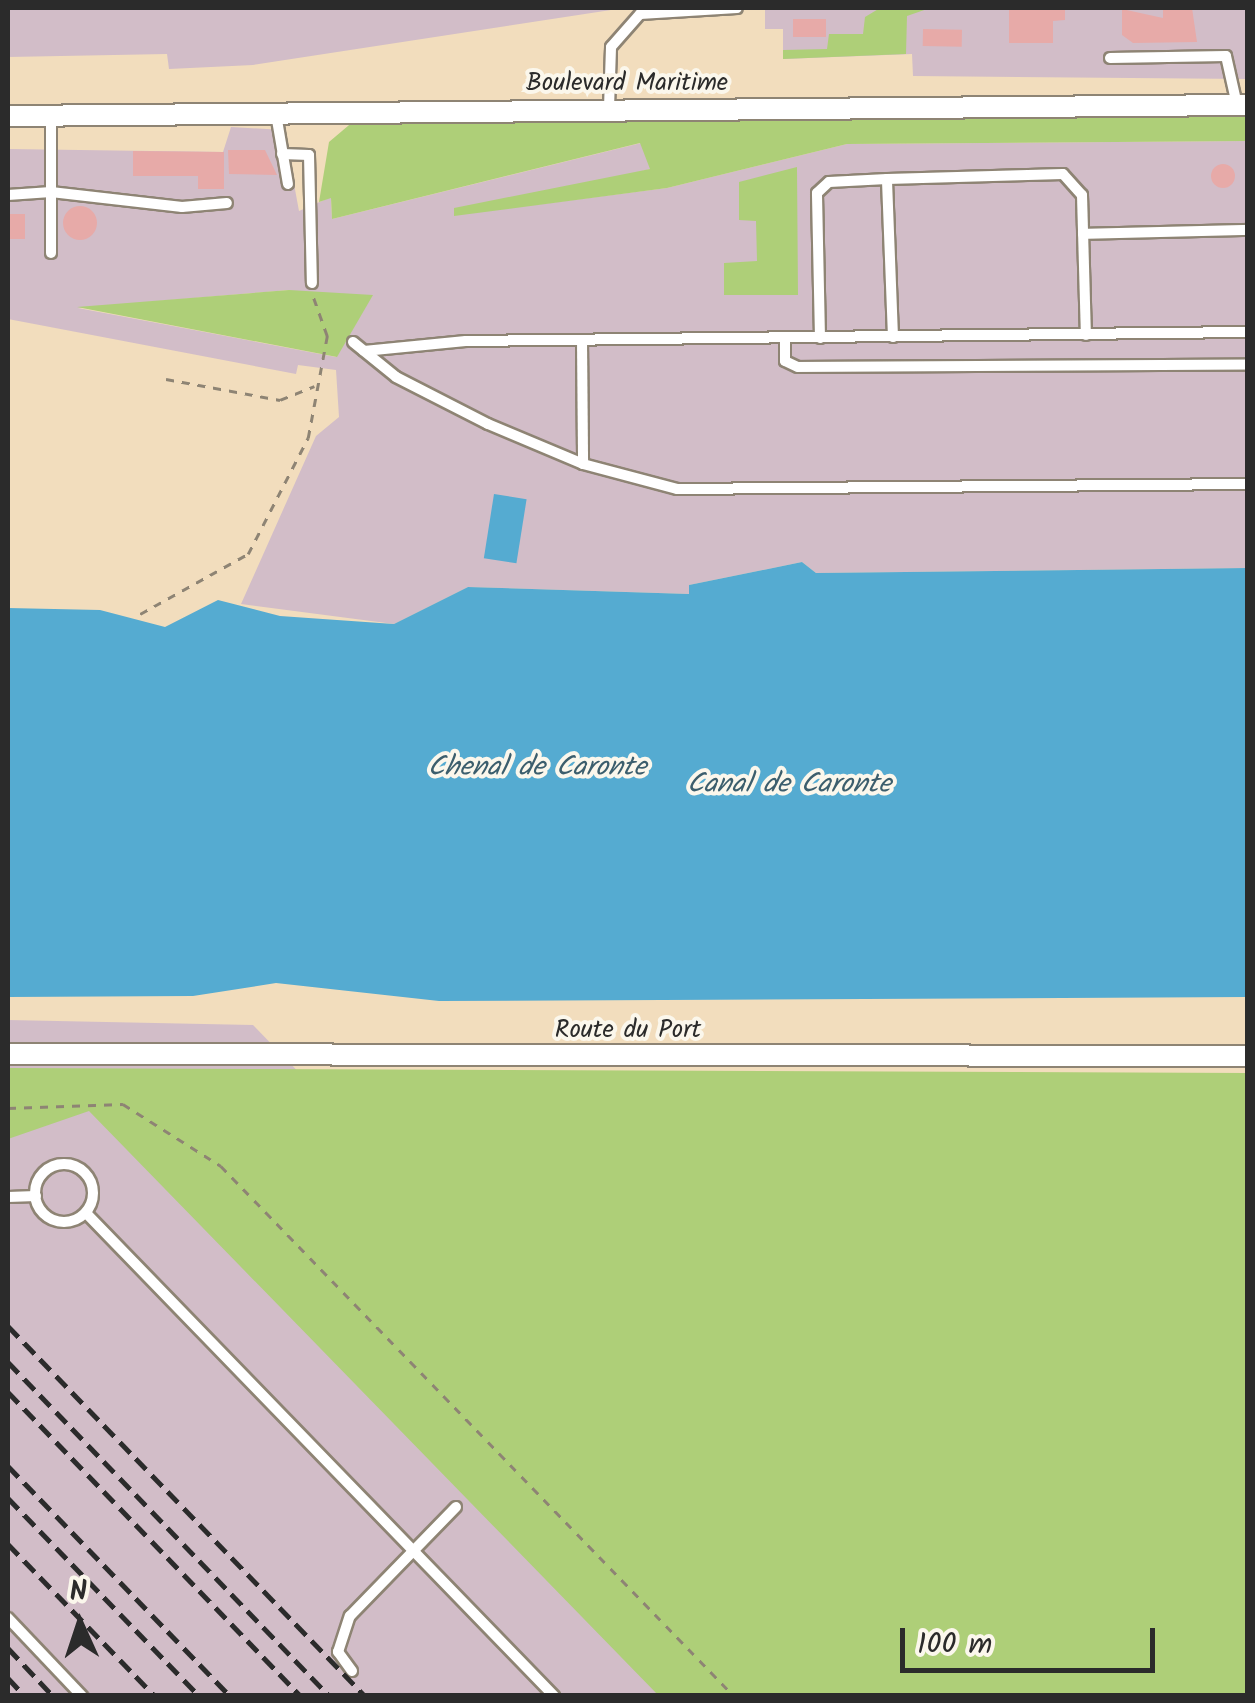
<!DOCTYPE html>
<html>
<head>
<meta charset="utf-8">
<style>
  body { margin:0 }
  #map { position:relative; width:1255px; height:1703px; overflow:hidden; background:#f2ddbd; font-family:Kalam,sans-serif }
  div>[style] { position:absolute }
  .industrial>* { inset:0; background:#d2bdc8 }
  .green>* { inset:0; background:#aecf78 }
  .water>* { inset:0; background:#55abd1; transform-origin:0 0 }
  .building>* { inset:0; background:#e7aaa8; transform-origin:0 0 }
  .round { border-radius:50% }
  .path>* { height:2.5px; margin-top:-1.25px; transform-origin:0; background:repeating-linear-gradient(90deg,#8e8474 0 8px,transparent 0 16px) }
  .roads { filter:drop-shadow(2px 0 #8e8474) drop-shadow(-2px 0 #8e8474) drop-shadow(0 2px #8e8474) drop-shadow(0 -2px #8e8474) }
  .lane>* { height:10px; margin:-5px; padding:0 5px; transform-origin:5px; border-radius:5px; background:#fff }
  .lane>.ring { margin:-5px; padding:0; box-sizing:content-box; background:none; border:10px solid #fff; border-radius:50% }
  .street>* { height:20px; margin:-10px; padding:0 10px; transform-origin:10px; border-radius:10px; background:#fff }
  .rail>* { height:5px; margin-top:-2.5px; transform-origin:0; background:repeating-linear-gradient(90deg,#2b2b2b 0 15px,transparent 0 23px) }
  span { translate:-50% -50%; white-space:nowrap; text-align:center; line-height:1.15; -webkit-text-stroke:8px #fbf7ec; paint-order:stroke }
  .street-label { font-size:25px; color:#2b2b2b }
  .water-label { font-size:28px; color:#3c5e6d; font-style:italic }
  .frame { position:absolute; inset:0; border:10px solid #2b2b2b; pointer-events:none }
  .north { position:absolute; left:30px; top:1573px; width:100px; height:100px; -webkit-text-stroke:8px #fbf7ec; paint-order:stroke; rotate:357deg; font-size:28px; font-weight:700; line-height:40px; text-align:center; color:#2b2b2b }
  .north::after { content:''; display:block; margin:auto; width:35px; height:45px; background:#2b2b2b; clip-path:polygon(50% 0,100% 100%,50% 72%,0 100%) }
  .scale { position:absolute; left:900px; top:1628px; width:255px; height:45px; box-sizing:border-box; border:5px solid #2b2b2b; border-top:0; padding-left:12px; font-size:30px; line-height:35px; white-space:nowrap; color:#2b2b2b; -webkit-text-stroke:8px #fbf7ec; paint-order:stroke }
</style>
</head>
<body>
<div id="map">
  <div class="industrial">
    <div style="clip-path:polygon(8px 8px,624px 8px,253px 65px,169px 69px,167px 54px,8px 57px)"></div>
    <div style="clip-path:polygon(765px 8px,1247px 8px,1247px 79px,913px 76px,912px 54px,783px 59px,783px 29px,765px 29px)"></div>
    <div style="clip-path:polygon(evenodd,231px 127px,284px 130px,299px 211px,331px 197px,332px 219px,641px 143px,651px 169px,454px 215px,667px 188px,847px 144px,1247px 141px,1247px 568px,816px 573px,802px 562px,689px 585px,690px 594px,468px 587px,394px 624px,241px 604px,316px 436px,339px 417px,336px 370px,298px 365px,296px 374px,8px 319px,8px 149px,223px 152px,231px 127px,289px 290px,353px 327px,336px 357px,78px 308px,289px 290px)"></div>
    <div style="clip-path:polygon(8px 1020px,253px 1025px,901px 1695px,8px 1696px)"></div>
  </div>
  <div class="green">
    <div style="clip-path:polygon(880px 8px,930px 8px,907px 16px,906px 54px,783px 59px,783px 50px,827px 49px,829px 34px,863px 34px,865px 17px)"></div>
    <div style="clip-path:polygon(1247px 114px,1247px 141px,847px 144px,667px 188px,454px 216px,454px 208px,650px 169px,640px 143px,332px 219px,331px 198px,319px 202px,329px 142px,355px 120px)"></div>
    <div style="clip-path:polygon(797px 167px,798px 295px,724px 295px,724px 263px,757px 261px,756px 221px,739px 220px,739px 182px)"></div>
    <div style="clip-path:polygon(289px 290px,373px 295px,337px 357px,77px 307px)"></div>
    <div style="clip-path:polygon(8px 1068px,1247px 1073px,1247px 1695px,658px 1695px,89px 1111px,8px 1139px)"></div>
  </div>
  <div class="water">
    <div style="left:494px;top:494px;width:33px;height:65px;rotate:9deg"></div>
    <div style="clip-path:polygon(802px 562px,816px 573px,1247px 568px,1247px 997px,439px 1001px,276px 983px,193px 996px,8px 997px,8px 608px,100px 610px,165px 627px,218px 600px,280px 616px,394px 624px,468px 587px,689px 594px,689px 585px)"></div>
  </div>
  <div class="building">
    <div style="clip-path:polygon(1009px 8px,1065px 8px,1065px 20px,1053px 21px,1053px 43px,1009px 43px)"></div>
    <div style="clip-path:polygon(1163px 8px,1192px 8px,1197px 42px,1133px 43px,1122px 35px,1122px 9px,1163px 18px)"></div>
    <div style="left:826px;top:19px;width:18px;height:33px;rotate:90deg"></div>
    <div style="left:923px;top:29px;width:39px;height:17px;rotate:1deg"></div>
    <div style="clip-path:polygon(228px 150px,265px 150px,277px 175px,229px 174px)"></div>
    <div style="clip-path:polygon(133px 151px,224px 152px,224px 189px,198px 189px,198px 176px,133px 176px)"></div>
    <div class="round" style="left:1211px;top:164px;width:24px;height:24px"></div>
    <div class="round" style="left:63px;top:206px;width:34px;height:34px"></div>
    <div style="left:8px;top:214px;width:17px;height:25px"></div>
  </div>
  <div class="path">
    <div style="left:166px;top:379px;width:116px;rotate:10.4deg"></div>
    <div style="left:280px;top:400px;width:37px;rotate:-22deg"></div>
    <div style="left:140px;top:614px;width:124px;rotate:-29.1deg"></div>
    <div style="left:248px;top:554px;width:131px;rotate:-62.7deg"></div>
    <div style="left:308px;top:438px;width:104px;rotate:-79.4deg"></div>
    <div style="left:327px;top:336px;width:45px;rotate:-109.7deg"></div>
    <div style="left:8px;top:1108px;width:115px;rotate:-2deg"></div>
    <div style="left:123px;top:1104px;width:116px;rotate:32.3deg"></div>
    <div style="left:221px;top:1166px;width:738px;rotate:45.93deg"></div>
  </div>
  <div class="roads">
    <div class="lane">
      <div style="left:1110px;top:58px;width:116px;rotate:-1deg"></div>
      <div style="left:1226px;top:56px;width:50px;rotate:77.3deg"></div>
      <div style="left:609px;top:108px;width:61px;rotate:-88.1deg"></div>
      <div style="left:611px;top:47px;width:44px;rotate:-48.7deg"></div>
      <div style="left:640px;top:14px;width:97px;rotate:-3.5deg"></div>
      <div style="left:276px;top:114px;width:71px;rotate:80.3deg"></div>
      <div style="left:282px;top:154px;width:27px;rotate:2deg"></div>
      <div style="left:309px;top:155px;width:128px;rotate:88.7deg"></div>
      <div style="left:8px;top:195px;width:43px;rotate:-4deg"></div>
      <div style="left:51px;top:192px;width:77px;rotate:-90deg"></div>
      <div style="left:1083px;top:234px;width:165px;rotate:-1.4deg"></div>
      <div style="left:51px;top:253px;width:61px;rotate:-90deg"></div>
      <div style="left:51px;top:192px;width:132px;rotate:6.5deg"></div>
      <div style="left:182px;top:207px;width:45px;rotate:-5.1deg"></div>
      <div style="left:893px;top:337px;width:158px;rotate:-92.2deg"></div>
      <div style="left:887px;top:179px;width:176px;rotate:-1.6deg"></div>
      <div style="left:1063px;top:174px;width:28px;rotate:48deg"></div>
      <div style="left:1082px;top:195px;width:140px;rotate:88.4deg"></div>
      <div style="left:820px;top:338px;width:145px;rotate:-91.2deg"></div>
      <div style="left:817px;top:193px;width:16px;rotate:-43deg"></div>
      <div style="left:829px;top:182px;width:58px;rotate:-3deg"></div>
      <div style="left:785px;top:339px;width:22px;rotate:90deg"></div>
      <div style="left:785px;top:361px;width:14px;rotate:25deg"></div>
      <div style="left:798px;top:367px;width:450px;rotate:-0.3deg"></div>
      <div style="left:582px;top:340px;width:124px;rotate:89.5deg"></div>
      <div style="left:353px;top:342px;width:55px;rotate:39.1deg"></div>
      <div style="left:396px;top:377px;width:103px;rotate:27.1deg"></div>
      <div style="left:488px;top:424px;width:103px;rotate:22.8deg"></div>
      <div style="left:583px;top:464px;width:97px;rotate:14.9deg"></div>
      <div style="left:677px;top:489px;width:571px;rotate:-0.5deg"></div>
      <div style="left:364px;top:351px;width:102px;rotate:-5.6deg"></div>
      <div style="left:466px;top:341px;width:782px;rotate:-0.66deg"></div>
      <div class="ring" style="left:35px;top:1164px;width:48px;height:48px"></div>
      <div style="left:8px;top:1197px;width:28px;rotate:-2deg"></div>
      <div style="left:86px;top:1213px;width:673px;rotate:45.9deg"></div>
      <div style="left:8px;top:1618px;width:108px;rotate:46.5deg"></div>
      <div style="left:352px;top:1671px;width:24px;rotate:-126deg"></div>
      <div style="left:338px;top:1652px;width:38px;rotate:-72deg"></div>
      <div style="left:350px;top:1616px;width:152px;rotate:-45.8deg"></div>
    </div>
    <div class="street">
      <div style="left:8px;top:116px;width:1240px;rotate:-0.51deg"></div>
      <div style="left:8px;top:1054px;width:1240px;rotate:0.09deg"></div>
    </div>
  </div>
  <div class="rail">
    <div style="left:8px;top:1326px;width:514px;rotate:46.02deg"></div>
    <div style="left:8px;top:1362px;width:463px;rotate:46.1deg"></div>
    <div style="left:8px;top:1392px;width:422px;rotate:46.1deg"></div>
    <div style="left:8px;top:1466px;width:320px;rotate:46deg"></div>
    <div style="left:8px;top:1498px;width:275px;rotate:46deg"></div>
    <div style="left:8px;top:1544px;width:211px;rotate:46deg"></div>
    <div style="left:8px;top:1648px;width:66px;rotate:46.8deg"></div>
    <div style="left:8px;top:1678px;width:25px;rotate:47deg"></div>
  </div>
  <div class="street-label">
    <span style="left:627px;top:83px">Boulevard Maritime</span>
    <span style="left:628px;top:1030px">Route du Port</span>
  </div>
  <div class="water-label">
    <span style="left:537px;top:768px">Chenal de Caronte</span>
    <span style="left:789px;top:785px">Canal de Caronte</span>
  </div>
  <div class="frame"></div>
  <div class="north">N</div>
  <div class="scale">100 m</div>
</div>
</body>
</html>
